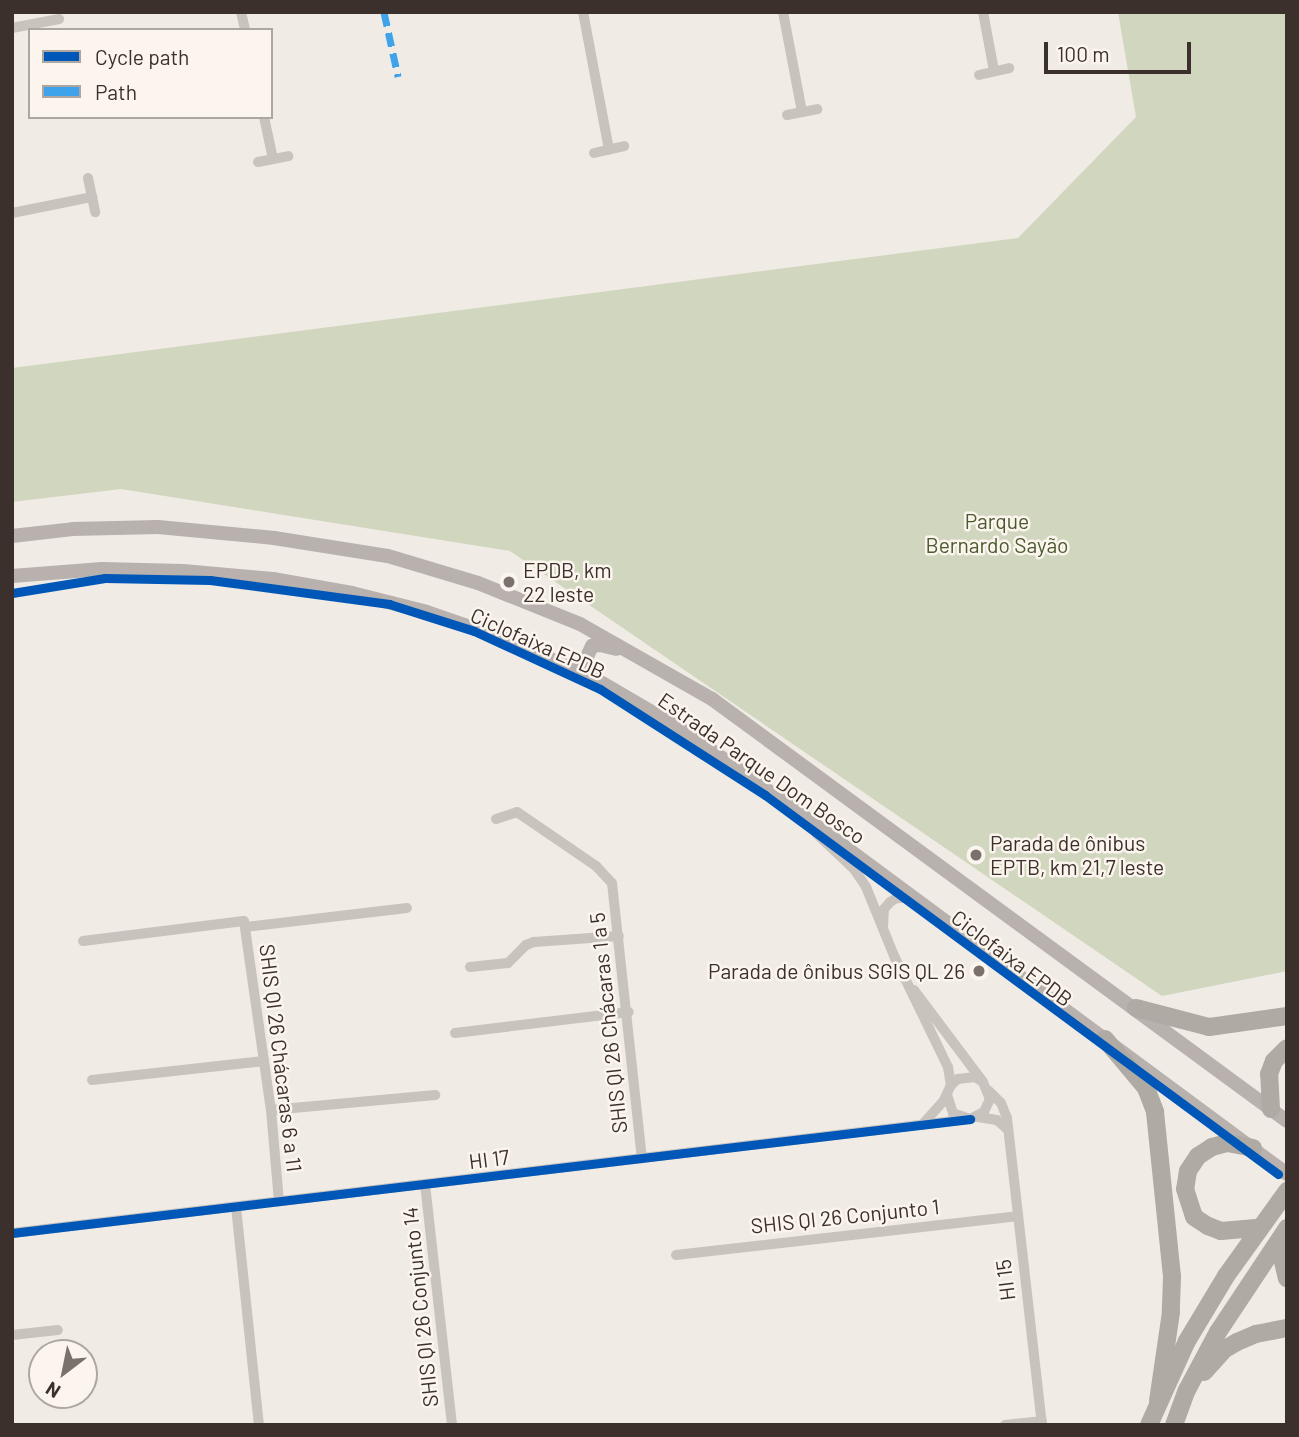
<!DOCTYPE html>
<html>
<head>
<meta charset="utf-8">
<style>
  body { margin:0 }
  #map { position:relative; width:1299px; height:1437px; overflow:hidden; background:#f0ebe5; font-family:Barlow,sans-serif }
  div>[style] { position:absolute }
  .green>* { inset:0; background:#d1d6bf }
  .street>* { height:10px; margin:-5px; padding:0 5px; transform-origin:5px; border-radius:5px; background:#c9c3be }
  .primary>* { height:14px; margin:-7px; padding:0 7px; transform-origin:7px; border-radius:7px; background:#b8b1ad }
  .highway>* { height:18px; margin:-9px; padding:0 9px; transform-origin:9px; border-radius:9px; background:#afaaa4 }
  .quiet>* { height:7px; margin-top:-3.5px; transform-origin:0; background:repeating-linear-gradient(90deg,#3fa3eb 0 14px,transparent 0 21px) }
  .cycleway>* { height:9px; margin:-4.5px; padding:0 4.5px; transform-origin:4.5px; border-radius:4.5px; background:#0057b8 }
  .dots>* { width:19px; height:19px; translate:-50% -50%; box-sizing:border-box; border:4px solid #fbf5ee; border-radius:50% }
  span { translate:-50% -50%; white-space:nowrap; text-align:center; line-height:1.15; -webkit-text-stroke:5px #fbf5ee; paint-order:stroke }
  .park-label { font-size:21px; color:#4a5a2e }
  .poi-label { font-size:21px; color:#3b302b }
  .left { translate:0 -50%; text-align:left }
  .right { translate:-100% -50%; text-align:right }
  .street-label { font-size:21px; color:#3b302b }
  .frame { position:absolute; inset:0; border:14px solid #3b302b; pointer-events:none }
  .legend { position:absolute; left:28px; top:28px; width:245px; height:91px; box-sizing:border-box; background:#fbf5ee; border:2px solid #aea6a0; margin:0; padding:9px 12px; list-style:none; font-size:21px; color:#3b302b }
  .legend li { display:flex; align-items:center; gap:14px; height:35px }
  .legend b { width:35px; border:2px solid #aea6a0 }
  .north { position:absolute; left:28px; top:1339px; width:70px; height:70px; box-sizing:border-box; background:#fbf5ee; border:2px solid #aea6a0; border-radius:50%; rotate:212deg; font-size:19px; font-weight:700; line-height:28px; text-align:center; color:#3b302b }
  .north::after { content:''; display:block; margin:auto; width:24px; height:32px; background:#7a716c; clip-path:polygon(50% 0,100% 100%,50% 72%,0 100%) }
  .scale { position:absolute; left:1044px; top:42px; width:147px; height:32px; box-sizing:border-box; border:4px solid #3b302b; border-top:0; padding-left:9px; font-size:21px; line-height:24px; white-space:nowrap; color:#3b302b; -webkit-text-stroke:5px #fbf5ee; paint-order:stroke }
</style>
</head>
<body>
<div id="map">
  <div class="green">
    <div style="clip-path:polygon(1118px 12px,1287px 12px,1287px 971px,1162px 996px,510px 551px,121px 489px,12px 502px,12px 368px,1018px 238px,1136px 117px)"></div>
  </div>
  <div class="street">
    <div style="left:241px;top:12px;width:18px;rotate:77deg"></div>
    <div style="left:583px;top:12px;width:140px;rotate:79.3deg"></div>
    <div style="left:783px;top:12px;width:102px;rotate:79.2deg"></div>
    <div style="left:983px;top:12px;width:60px;rotate:79.4deg"></div>
    <div style="left:12px;top:28px;width:48px;rotate:-10.8deg"></div>
    <div style="left:979px;top:75px;width:31px;rotate:-13deg"></div>
    <div style="left:787px;top:115px;width:31px;rotate:-11deg"></div>
    <div style="left:264px;top:117px;width:43px;rotate:77.9deg"></div>
    <div style="left:594px;top:153px;width:31px;rotate:-13deg"></div>
    <div style="left:258px;top:162px;width:31px;rotate:-11deg"></div>
    <div style="left:88px;top:178px;width:35px;rotate:78deg"></div>
    <div style="left:12px;top:213px;width:82px;rotate:-11.3deg"></div>
    <div style="left:496px;top:819px;width:22px;rotate:-18deg"></div>
    <div style="left:517px;top:812px;width:96px;rotate:34.4deg"></div>
    <div style="left:596px;top:866px;width:23px;rotate:47deg"></div>
    <div style="left:612px;top:883px;width:277px;rotate:83.8deg"></div>
    <div style="left:816px;top:833px;width:52px;rotate:43.5deg"></div>
    <div style="left:854px;top:869px;width:22px;rotate:56deg"></div>
    <div style="left:866px;top:887px;width:77px;rotate:67.8deg"></div>
    <div style="left:895px;top:958px;width:121px;rotate:64.1deg"></div>
    <div style="left:948px;top:1067px;width:18px;rotate:81deg"></div>
    <div style="left:245px;top:927px;width:163px;rotate:-6.7deg"></div>
    <div style="left:883px;top:927px;width:18px;rotate:-87deg"></div>
    <div style="left:884px;top:909px;width:9px;rotate:-49deg"></div>
    <div style="left:890px;top:902px;width:8px;rotate:-30deg"></div>
    <div style="left:897px;top:898px;width:17px"></div>
    <div style="left:83px;top:941px;width:162px;rotate:-7.1deg"></div>
    <div style="left:244px;top:921px;width:191px;rotate:81.9deg"></div>
    <div style="left:271px;top:1110px;width:91px;rotate:85deg"></div>
    <div style="left:470px;top:967px;width:38px;rotate:-6deg"></div>
    <div style="left:508px;top:963px;width:25px;rotate:-45deg"></div>
    <div style="left:526px;top:945px;width:9px;rotate:-21deg"></div>
    <div style="left:534px;top:942px;width:85px;rotate:-4deg"></div>
    <div style="left:914px;top:990px;width:115px;rotate:53.1deg"></div>
    <div style="left:455px;top:1033px;width:175px;rotate:-6.9deg"></div>
    <div style="left:92px;top:1080px;width:173px;rotate:-6.3deg"></div>
    <div style="left:989px;top:1091px;width:17px;rotate:45deg"></div>
    <div style="left:1001px;top:1103px;width:16px;rotate:68deg"></div>
    <div style="left:1007px;top:1118px;width:309px;rotate:83.5deg"></div>
    <div style="left:271px;top:1110px;width:165px;rotate:-5.2deg"></div>
    <div style="left:978px;top:1117px;width:19px;rotate:9deg"></div>
    <div style="left:997px;top:1120px;width:15px;rotate:42deg"></div>
    <div style="left:922px;top:1125px;width:31px;rotate:-48deg"></div>
    <div style="left:943px;top:1102px;width:19px;rotate:-65deg"></div>
    <div style="left:951px;top:1085px;width:9px;rotate:-41deg"></div>
    <div style="left:958px;top:1079px;width:17px;rotate:-7deg"></div>
    <div style="left:975px;top:1077px;width:9px;rotate:32deg"></div>
    <div style="left:983px;top:1082px;width:18px;rotate:68deg"></div>
    <div style="left:990px;top:1099px;width:14px;rotate:115deg"></div>
    <div style="left:984px;top:1112px;width:16px;rotate:153deg"></div>
    <div style="left:970px;top:1119px;width:18px;rotate:-161deg"></div>
    <div style="left:953px;top:1113px;width:19px;rotate:-108deg"></div>
    <div style="left:425px;top:1184px;width:243px;rotate:83.6deg"></div>
    <div style="left:236px;top:1207px;width:219px;rotate:84deg"></div>
    <div style="left:12px;top:1233px;width:965px;rotate:-6.79deg"></div>
    <div style="left:676px;top:1255px;width:343px;rotate:-6.5deg"></div>
    <div style="left:12px;top:1335px;width:46px;rotate:-6.2deg"></div>
    <div style="left:1005px;top:1425px;width:37px;rotate:-6deg"></div>
  </div>
  <div class="primary">
    <div style="left:12px;top:536px;width:61px;rotate:-6.5deg"></div>
    <div style="left:73px;top:529px;width:85px;rotate:-1.3deg"></div>
    <div style="left:158px;top:527px;width:117px;rotate:5.4deg"></div>
    <div style="left:274px;top:538px;width:115px;rotate:9deg"></div>
    <div style="left:388px;top:556px;width:94px;rotate:16.7deg"></div>
    <div style="left:478px;top:583px;width:110px;rotate:21.9deg"></div>
    <div style="left:580px;top:624px;width:152px;rotate:29.6deg"></div>
    <div style="left:712px;top:699px;width:713px;rotate:36.28deg"></div>
    <div style="left:12px;top:576px;width:90px;rotate:-4.4deg"></div>
    <div style="left:102px;top:569px;width:81px;rotate:1.4deg"></div>
    <div style="left:183px;top:571px;width:90px;rotate:5.1deg"></div>
    <div style="left:273px;top:579px;width:80px;rotate:10deg"></div>
    <div style="left:352px;top:593px;width:77px;rotate:14.2deg"></div>
    <div style="left:427px;top:612px;width:83px;rotate:19.1deg"></div>
    <div style="left:505px;top:639px;width:95px;rotate:23.6deg"></div>
    <div style="left:592px;top:677px;width:107px;rotate:30.4deg"></div>
    <div style="left:684px;top:731px;width:118px;rotate:35.3deg"></div>
    <div style="left:780px;top:799px;width:631px;rotate:36.49deg"></div>
    <div style="left:592px;top:677px;width:17px;rotate:-114deg"></div>
    <div style="left:585px;top:661px;width:17px;rotate:-65deg"></div>
    <div style="left:592px;top:646px;width:8px;rotate:-7deg"></div>
    <div style="left:600px;top:645px;width:17px;rotate:13deg"></div>
  </div>
  <div class="highway">
    <div style="left:1136px;top:1008px;width:75px;rotate:14.6deg"></div>
    <div style="left:1209px;top:1027px;width:79px;rotate:-8deg"></div>
    <div style="left:1105px;top:1039px;width:64px;rotate:50.1deg"></div>
    <div style="left:1146px;top:1088px;width:26px;rotate:69deg"></div>
    <div style="left:1155px;top:1112px;width:166px;rotate:84.1deg"></div>
    <div style="left:1172px;top:1277px;width:35px;rotate:92deg"></div>
    <div style="left:1171px;top:1312px;width:90px;rotate:98.3deg"></div>
    <div style="left:1271px;top:1109px;width:35px;rotate:-93deg"></div>
    <div style="left:1269px;top:1074px;width:14px;rotate:-69deg"></div>
    <div style="left:1274px;top:1061px;width:18px;rotate:-45deg"></div>
    <div style="left:1253px;top:1148px;width:26px;rotate:-169deg"></div>
    <div style="left:1227px;top:1143px;width:16px;rotate:165deg"></div>
    <div style="left:1212px;top:1147px;width:17px;rotate:147deg"></div>
    <div style="left:1198px;top:1156px;width:18px;rotate:124deg"></div>
    <div style="left:1188px;top:1171px;width:18px;rotate:99deg"></div>
    <div style="left:1185px;top:1189px;width:29px;rotate:72deg"></div>
    <div style="left:1194px;top:1217px;width:17px;rotate:33deg"></div>
    <div style="left:1208px;top:1226px;width:14px;rotate:21deg"></div>
    <div style="left:1221px;top:1231px;width:38px;rotate:-5deg"></div>
    <div style="left:1286px;top:1234px;width:20px;rotate:105deg"></div>
    <div style="left:1281px;top:1253px;width:26px;rotate:77deg"></div>
    <div style="left:1204px;top:1372px;width:31px;rotate:-48deg"></div>
    <div style="left:1225px;top:1349px;width:14px;rotate:-30deg"></div>
    <div style="left:1237px;top:1342px;width:21px;rotate:-23deg"></div>
    <div style="left:1256px;top:1334px;width:32px;rotate:-11deg"></div>
    <div style="left:1149px;top:1425px;width:92px;rotate:-65.7deg"></div>
    <div style="left:1187px;top:1341px;width:76px;rotate:-59deg"></div>
    <div style="left:1226px;top:1276px;width:105px;rotate:-54.3deg"></div>
    <div style="left:1174px;top:1425px;width:37px;rotate:-70deg"></div>
    <div style="left:1187px;top:1390px;width:66px;rotate:-61.9deg"></div>
    <div style="left:1218px;top:1332px;width:125px;rotate:-56.4deg"></div>
  </div>
  <div class="quiet">
    <div style="left:384px;top:12px;width:66px;rotate:77.7deg"></div>
  </div>
  <div class="cycleway">
    <div style="left:12px;top:593px;width:94px;rotate:-9.2deg"></div>
    <div style="left:105px;top:578px;width:105px;rotate:1.1deg"></div>
    <div style="left:210px;top:580px;width:181px;rotate:7.6deg"></div>
    <div style="left:389px;top:604px;width:89px;rotate:17.6deg"></div>
    <div style="left:474px;top:631px;width:139px;rotate:24.7deg"></div>
    <div style="left:600px;top:689px;width:196px;rotate:32.7deg"></div>
    <div style="left:765px;top:795px;width:638px;rotate:36.46deg"></div>
    <div style="left:12px;top:1233px;width:965px;rotate:-6.79deg"></div>
  </div>
  <div class="dots">
    <div style="left:509px;top:582px;background:#7a716c"></div>
    <div style="left:976px;top:855px;background:#7a716c"></div>
    <div style="left:979px;top:971px;background:#7a716c"></div>
  </div>
  <div class="park-label">
    <span style="left:997px;top:533px">Parque<br>Bernardo Sayão</span>
  </div>
  <div class="poi-label">
    <span class="left" style="left:523px;top:582px">EPDB, km<br>22 leste</span>
    <span class="left" style="left:990px;top:855px">Parada de ônibus<br>EPTB, km 21,7 leste</span>
    <span class="right" style="left:965px;top:971px">Parada de ônibus SGIS QL 26</span>
  </div>
  <div class="street-label">
    <span style="left:538px;top:643px;rotate:24deg">Ciclofaixa EPDB</span>
    <span style="left:762px;top:768px;rotate:35deg">Estrada Parque Dom Bosco</span>
    <span style="left:1012px;top:958px;rotate:37deg">Ciclofaixa EPDB</span>
    <span style="left:608px;top:1023px;rotate:-96deg">SHIS QI 26 Chácaras 1 a 5</span>
    <span style="left:281px;top:1058px;rotate:83deg">SHIS QI 26 Chácaras 6 a 11</span>
    <span style="left:489px;top:1159px;rotate:-7deg">HI 17</span>
    <span style="left:845px;top:1216px;rotate:-6deg">SHIS QI 26 Conjunto 1</span>
    <span style="left:1005px;top:1280px;rotate:-97deg">HI 15</span>
    <span style="left:420px;top:1307px;rotate:-96deg">SHIS QI 26 Conjunto 14</span>
  </div>
  <div class="frame"></div>
  <ul class="legend">
  <li><b style="height:9px;background:#0057b8"></b>Cycle path</li>
  <li><b style="height:9px;background:#3fa3eb"></b>Path</li>
  </ul>
  <div class="north">N</div>
  <div class="scale">100 m</div>
</div>
</body>
</html>
